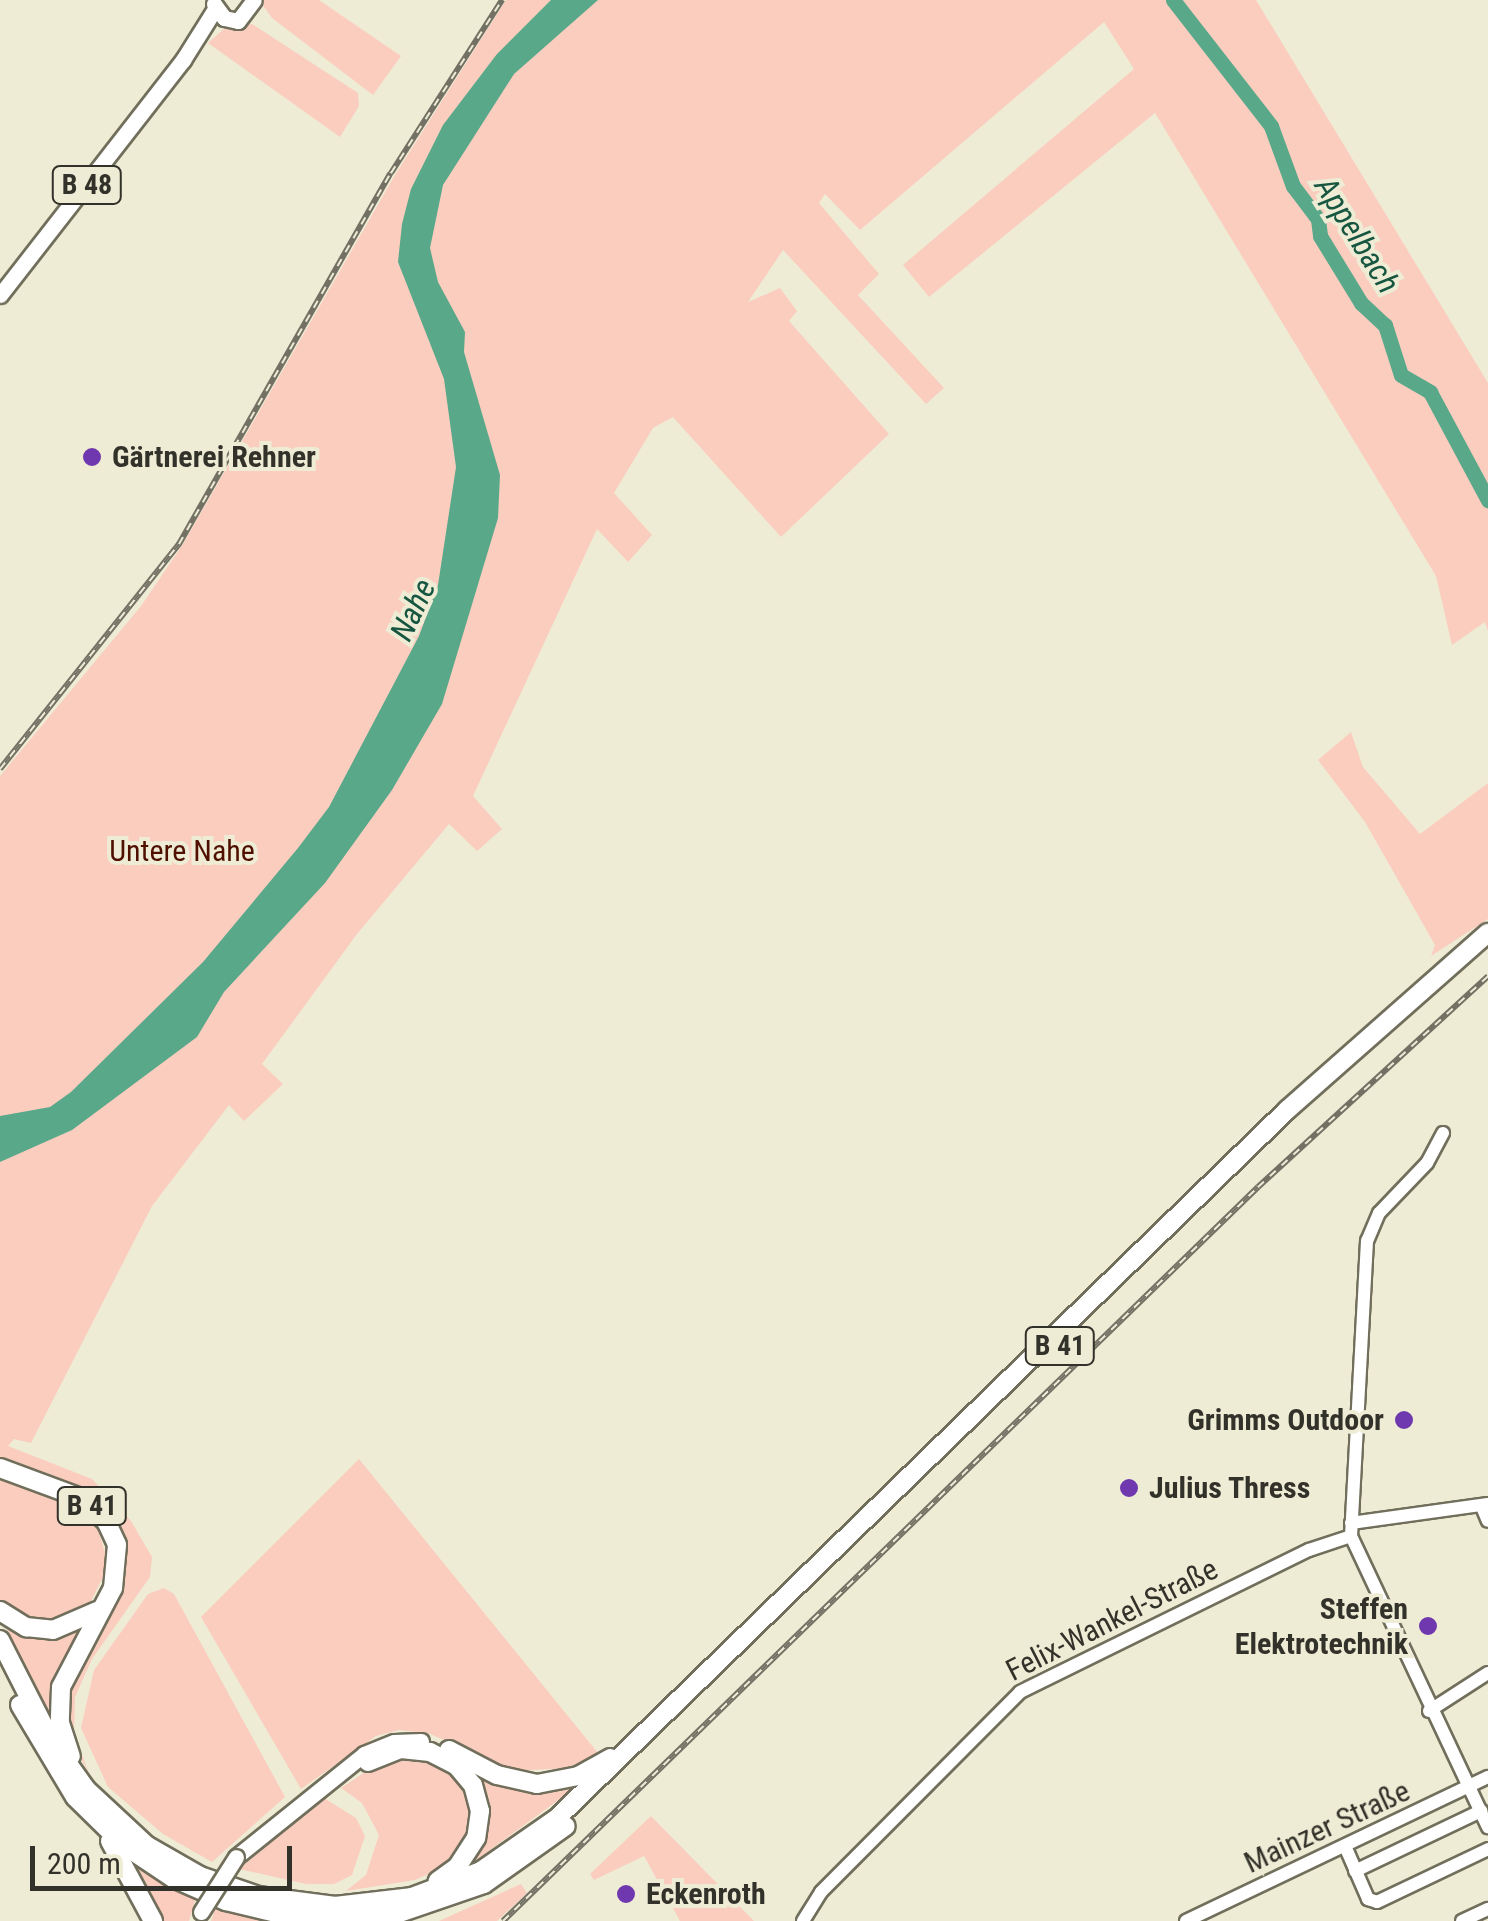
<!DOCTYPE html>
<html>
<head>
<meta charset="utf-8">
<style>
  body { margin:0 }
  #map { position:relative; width:1488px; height:1921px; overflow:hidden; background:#efecd6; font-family:"Roboto Condensed",sans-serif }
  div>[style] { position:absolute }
  .green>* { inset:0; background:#facdbf }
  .water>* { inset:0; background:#58a889 }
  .river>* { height:15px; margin:-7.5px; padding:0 7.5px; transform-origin:7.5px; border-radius:7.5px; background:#58a889 }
  .roads { filter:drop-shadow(2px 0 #716f5b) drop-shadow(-2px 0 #716f5b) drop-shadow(0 2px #716f5b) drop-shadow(0 -2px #716f5b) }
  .minor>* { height:12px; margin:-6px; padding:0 6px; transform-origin:6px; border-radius:6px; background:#fff }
  .major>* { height:15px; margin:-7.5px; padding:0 7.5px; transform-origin:7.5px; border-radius:7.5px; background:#fff }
  .highway>* { height:18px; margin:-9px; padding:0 9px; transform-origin:9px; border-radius:9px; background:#fff }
  .rail>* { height:6px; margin-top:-3px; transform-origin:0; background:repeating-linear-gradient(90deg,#efecd6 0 8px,#737164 0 16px); box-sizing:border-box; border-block:2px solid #737164 }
  .bridges { filter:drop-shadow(2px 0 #716f5b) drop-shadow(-2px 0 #716f5b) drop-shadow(0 2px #716f5b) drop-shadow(0 -2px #716f5b) }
  .major-bridge>* { height:15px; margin:-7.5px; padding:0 7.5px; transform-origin:7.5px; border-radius:7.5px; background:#fff }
  .dots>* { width:28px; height:28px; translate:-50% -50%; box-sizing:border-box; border:5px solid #efecd6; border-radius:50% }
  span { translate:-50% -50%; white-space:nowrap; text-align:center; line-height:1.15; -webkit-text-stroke:8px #efecd6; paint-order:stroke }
  .shield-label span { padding:2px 8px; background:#efecd6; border:2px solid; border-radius:8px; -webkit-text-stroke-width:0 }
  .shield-label { font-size:28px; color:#33322a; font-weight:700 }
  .poi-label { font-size:30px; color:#33322a; font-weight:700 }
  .left { translate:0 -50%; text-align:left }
  .right { translate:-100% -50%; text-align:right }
  .park-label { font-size:30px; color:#4f1000 }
  .street-label { font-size:30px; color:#33322a }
  .water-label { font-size:32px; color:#165640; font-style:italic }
  .scale { position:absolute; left:30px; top:1846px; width:262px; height:45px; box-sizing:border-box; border:5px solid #33322a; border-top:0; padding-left:12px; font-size:30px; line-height:35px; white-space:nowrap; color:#33322a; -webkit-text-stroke:8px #efecd6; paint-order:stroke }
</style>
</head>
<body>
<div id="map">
  <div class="green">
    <div style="clip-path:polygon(259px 0,319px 0,401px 56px,373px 95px,272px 18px)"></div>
    <div style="clip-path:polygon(506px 0,1256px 0,1488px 383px,1488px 631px,1485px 622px,1452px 645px,1436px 576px,1155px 113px,929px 297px,903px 265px,1134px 69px,1104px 22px,860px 230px,825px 194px,819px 203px,879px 274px,858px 295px,944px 388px,926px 404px,783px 250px,748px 302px,780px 288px,797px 311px,789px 321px,889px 434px,781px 537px,673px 417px,653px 428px,614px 493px,652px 535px,628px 562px,597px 529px,473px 796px,502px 829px,477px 851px,449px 824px,357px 934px,262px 1064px,283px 1084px,244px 1121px,229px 1105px,152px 1206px,31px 1443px,14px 1439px,8px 1446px,92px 1479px,131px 1521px,152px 1557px,150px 1577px,92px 1659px,75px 1697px,74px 1734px,89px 1773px,67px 1733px,66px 1682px,121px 1587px,124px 1543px,114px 1519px,0 1461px,0 776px,141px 606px,183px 544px,395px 175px)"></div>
    <div style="clip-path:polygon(252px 24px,358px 93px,359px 106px,340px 137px,208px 43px,225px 28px)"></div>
    <div style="clip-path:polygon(1351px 732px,1363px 767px,1420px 834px,1488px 783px,1488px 919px,1431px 956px,1435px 945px,1365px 822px,1318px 760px)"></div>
    <div style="clip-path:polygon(359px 1459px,598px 1753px,568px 1768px,514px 1771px,428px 1733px,399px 1730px,376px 1736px,301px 1789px,201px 1617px)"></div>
    <div style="clip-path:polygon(0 1478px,68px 1502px,95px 1521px,109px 1565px,88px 1607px,46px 1624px,24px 1620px,0 1603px)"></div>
    <div style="clip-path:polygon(164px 1588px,174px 1594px,285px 1797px,212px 1862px,163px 1834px,108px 1787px,81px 1728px,94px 1670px,148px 1594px)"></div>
    <div style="clip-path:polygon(1px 1618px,88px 1624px,60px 1671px,55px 1723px)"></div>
    <div style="clip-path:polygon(403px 1758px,433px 1760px,452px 1771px,473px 1811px,467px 1841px,449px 1865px,415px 1880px,346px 1891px,366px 1875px,379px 1835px,362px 1803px,341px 1788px,374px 1766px)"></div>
    <div style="clip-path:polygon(476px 1773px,529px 1791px,583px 1782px,472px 1863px,488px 1824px,487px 1798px)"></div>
    <div style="clip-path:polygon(324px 1798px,356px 1818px,365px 1836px,352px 1875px,334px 1884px,306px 1884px,239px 1869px)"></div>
    <div style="clip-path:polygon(651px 1816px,754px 1921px,680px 1921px,644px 1856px,594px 1880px,590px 1874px)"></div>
    <div style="clip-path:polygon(126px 1855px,196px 1897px,189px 1921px,158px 1921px)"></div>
    <div style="clip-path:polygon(521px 1884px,527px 1893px,497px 1921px,439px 1921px)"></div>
    <div style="clip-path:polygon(216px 1907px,247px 1915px,273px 1921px,211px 1921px)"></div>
  </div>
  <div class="water">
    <div style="clip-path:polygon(551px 0,598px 0,514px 74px,443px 185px,430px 248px,438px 282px,465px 332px,464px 352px,500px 475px,498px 518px,442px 704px,392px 790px,325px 883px,224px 992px,197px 1037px,72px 1130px,0 1162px,0 1116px,50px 1107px,71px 1092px,203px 962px,298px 848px,329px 807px,419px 636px,438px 585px,456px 467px,444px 379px,398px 262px,402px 224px,411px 189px,443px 125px,497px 54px)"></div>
  </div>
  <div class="river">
    <div style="left:1173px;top:0;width:160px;rotate:52.1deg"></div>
    <div style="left:1271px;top:126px;width:64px;rotate:69.9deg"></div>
    <div style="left:1293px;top:186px;width:41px;rotate:52.9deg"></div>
    <div style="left:1318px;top:219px;width:17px;rotate:83deg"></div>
    <div style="left:1320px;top:236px;width:79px;rotate:58.5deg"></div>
    <div style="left:1361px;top:303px;width:33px;rotate:43deg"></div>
    <div style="left:1385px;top:325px;width:52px;rotate:72.3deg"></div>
    <div style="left:1401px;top:375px;width:34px;rotate:30deg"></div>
    <div style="left:1430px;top:392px;width:123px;rotate:61.8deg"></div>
  </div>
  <div class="roads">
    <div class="minor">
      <div style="left:1443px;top:1133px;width:34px;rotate:118deg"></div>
      <div style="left:1427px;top:1163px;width:69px;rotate:133.8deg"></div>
      <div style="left:1379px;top:1213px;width:30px;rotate:113deg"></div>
      <div style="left:1367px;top:1241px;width:295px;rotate:93.1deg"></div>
      <div style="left:1351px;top:1536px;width:322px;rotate:64.8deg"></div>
      <div style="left:1482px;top:1507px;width:15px;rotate:67deg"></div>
      <div style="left:1351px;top:1523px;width:138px;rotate:-7.9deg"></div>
      <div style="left:1429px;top:1711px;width:70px;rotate:-32.8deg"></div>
      <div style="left:1345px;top:1846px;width:58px;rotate:66.5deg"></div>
      <div style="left:1368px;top:1899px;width:9px;rotate:18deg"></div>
      <div style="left:1377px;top:1902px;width:123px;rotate:-25.5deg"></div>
      <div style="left:1355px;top:1871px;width:140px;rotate:-25.5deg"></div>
      <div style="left:803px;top:1921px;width:34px;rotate:-58deg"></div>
      <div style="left:821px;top:1892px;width:282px;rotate:-45.1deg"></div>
      <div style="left:1020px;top:1692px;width:322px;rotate:-26.2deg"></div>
      <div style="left:1309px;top:1550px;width:44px;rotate:-18.4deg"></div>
      <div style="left:1186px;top:1921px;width:335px;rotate:-25.5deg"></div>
      <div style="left:1462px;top:1921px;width:29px;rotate:-25deg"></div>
    </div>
    <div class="major">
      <div style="left:214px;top:4px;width:17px;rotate:54deg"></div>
      <div style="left:224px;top:18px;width:14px;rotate:12deg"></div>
      <div style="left:238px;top:21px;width:26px;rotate:-53deg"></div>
      <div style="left:0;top:295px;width:298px;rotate:-52.1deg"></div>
      <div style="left:183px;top:60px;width:60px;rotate:-57.9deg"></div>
      <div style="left:236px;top:1857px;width:164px;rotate:-38.8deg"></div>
      <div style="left:364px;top:1754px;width:32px;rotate:-22deg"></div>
      <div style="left:394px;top:1742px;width:27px;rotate:-2deg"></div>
    </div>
    <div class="highway">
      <div style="left:0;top:1468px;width:86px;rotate:20.3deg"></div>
      <div style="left:81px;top:1498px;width:34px;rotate:43deg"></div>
      <div style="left:106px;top:1521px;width:26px;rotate:65deg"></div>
      <div style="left:117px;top:1545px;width:43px;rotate:95.3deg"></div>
      <div style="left:113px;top:1588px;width:112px;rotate:117.7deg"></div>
      <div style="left:61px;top:1687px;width:36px;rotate:92deg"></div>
      <div style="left:60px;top:1723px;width:35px;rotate:72deg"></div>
      <div style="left:0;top:1611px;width:31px;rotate:32deg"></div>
      <div style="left:26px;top:1627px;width:27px;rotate:6deg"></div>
      <div style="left:53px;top:1630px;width:48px;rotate:-23.4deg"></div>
      <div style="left:0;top:1640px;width:112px;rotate:63deg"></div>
      <div style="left:51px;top:1740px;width:60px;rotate:54.5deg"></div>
      <div style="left:86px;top:1789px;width:82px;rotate:43deg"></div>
      <div style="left:146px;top:1845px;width:62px;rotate:29.9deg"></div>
      <div style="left:200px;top:1876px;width:61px;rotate:19deg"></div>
      <div style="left:258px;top:1896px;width:78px;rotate:7.4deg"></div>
      <div style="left:335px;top:1906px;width:78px;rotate:-6.7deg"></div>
      <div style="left:412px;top:1897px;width:74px;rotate:-20.6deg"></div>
      <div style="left:481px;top:1871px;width:93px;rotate:-34.9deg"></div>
      <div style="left:557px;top:1818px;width:1017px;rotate:-44.12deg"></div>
      <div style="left:1287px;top:1110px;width:268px;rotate:-41.4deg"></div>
      <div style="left:20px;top:1705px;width:107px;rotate:59.1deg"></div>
      <div style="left:75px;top:1797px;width:70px;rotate:44.4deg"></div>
      <div style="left:125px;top:1846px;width:58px;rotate:33.7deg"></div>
      <div style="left:173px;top:1878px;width:58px;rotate:23.5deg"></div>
      <div style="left:226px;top:1901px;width:60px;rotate:13.6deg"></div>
      <div style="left:284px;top:1915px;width:100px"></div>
      <div style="left:449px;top:1750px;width:54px;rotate:27.5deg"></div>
      <div style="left:497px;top:1775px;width:41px;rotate:12.7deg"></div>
      <div style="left:537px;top:1784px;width:42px;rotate:-11deg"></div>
      <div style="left:578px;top:1776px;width:37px;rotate:-29deg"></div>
      <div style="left:368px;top:1762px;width:35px;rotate:-22deg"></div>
      <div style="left:401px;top:1749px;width:29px;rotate:6deg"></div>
      <div style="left:430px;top:1752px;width:29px;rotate:27deg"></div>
      <div style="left:456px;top:1765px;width:26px;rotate:50deg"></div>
      <div style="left:473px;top:1785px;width:27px;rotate:75deg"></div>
      <div style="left:480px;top:1811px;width:27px;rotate:98deg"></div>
      <div style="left:476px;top:1838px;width:35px;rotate:123deg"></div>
      <div style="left:457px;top:1867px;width:24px;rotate:144deg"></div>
      <div style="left:110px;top:1841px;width:91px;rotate:61.7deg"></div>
      <div style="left:376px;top:1921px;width:114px;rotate:-18.9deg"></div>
      <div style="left:484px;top:1884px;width:100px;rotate:-35.3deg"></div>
    </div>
  </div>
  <div class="rail">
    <div style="left:0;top:769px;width:288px;rotate:-51.5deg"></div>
    <div style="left:179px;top:544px;width:427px;rotate:-60.3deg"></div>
    <div style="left:391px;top:173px;width:206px;rotate:-57.3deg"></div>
    <div style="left:503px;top:1921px;width:1053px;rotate:-44.19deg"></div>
    <div style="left:1258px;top:1187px;width:312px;rotate:-42.5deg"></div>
  </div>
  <div class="bridges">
    <div class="major-bridge">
      <div style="left:201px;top:1912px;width:65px;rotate:-57.5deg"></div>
    </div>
  </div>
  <div class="dots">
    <div style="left:92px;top:457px;background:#7038ae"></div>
    <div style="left:1404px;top:1420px;background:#7038ae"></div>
    <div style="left:1129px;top:1488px;background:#7038ae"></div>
    <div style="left:1428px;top:1626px;background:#7038ae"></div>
    <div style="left:626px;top:1894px;background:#7038ae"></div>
  </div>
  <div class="shield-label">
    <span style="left:87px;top:185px">B 48</span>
    <span style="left:1060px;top:1346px">B 41</span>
    <span style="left:92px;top:1506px">B 41</span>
  </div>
  <div class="poi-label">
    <span class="left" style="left:112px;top:457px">Gärtnerei Rehner</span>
    <span class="right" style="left:1384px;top:1420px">Grimms Outdoor</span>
    <span class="left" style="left:1149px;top:1488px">Julius Thress</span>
    <span class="right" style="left:1408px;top:1626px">Steffen<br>Elektrotechnik</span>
    <span class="left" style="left:646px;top:1894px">Eckenroth</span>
  </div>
  <div class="park-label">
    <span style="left:182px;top:851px">Untere Nahe</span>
  </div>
  <div class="street-label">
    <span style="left:1112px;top:1620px;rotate:-27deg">Felix-Wankel-Straße</span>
    <span style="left:1327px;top:1827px;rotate:-25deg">Mainzer Straße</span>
  </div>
  <div class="water-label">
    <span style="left:1357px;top:235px;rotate:58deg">Appelbach</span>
    <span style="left:413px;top:610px;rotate:-65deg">Nahe</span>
  </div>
  <div class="scale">200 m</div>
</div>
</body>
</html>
